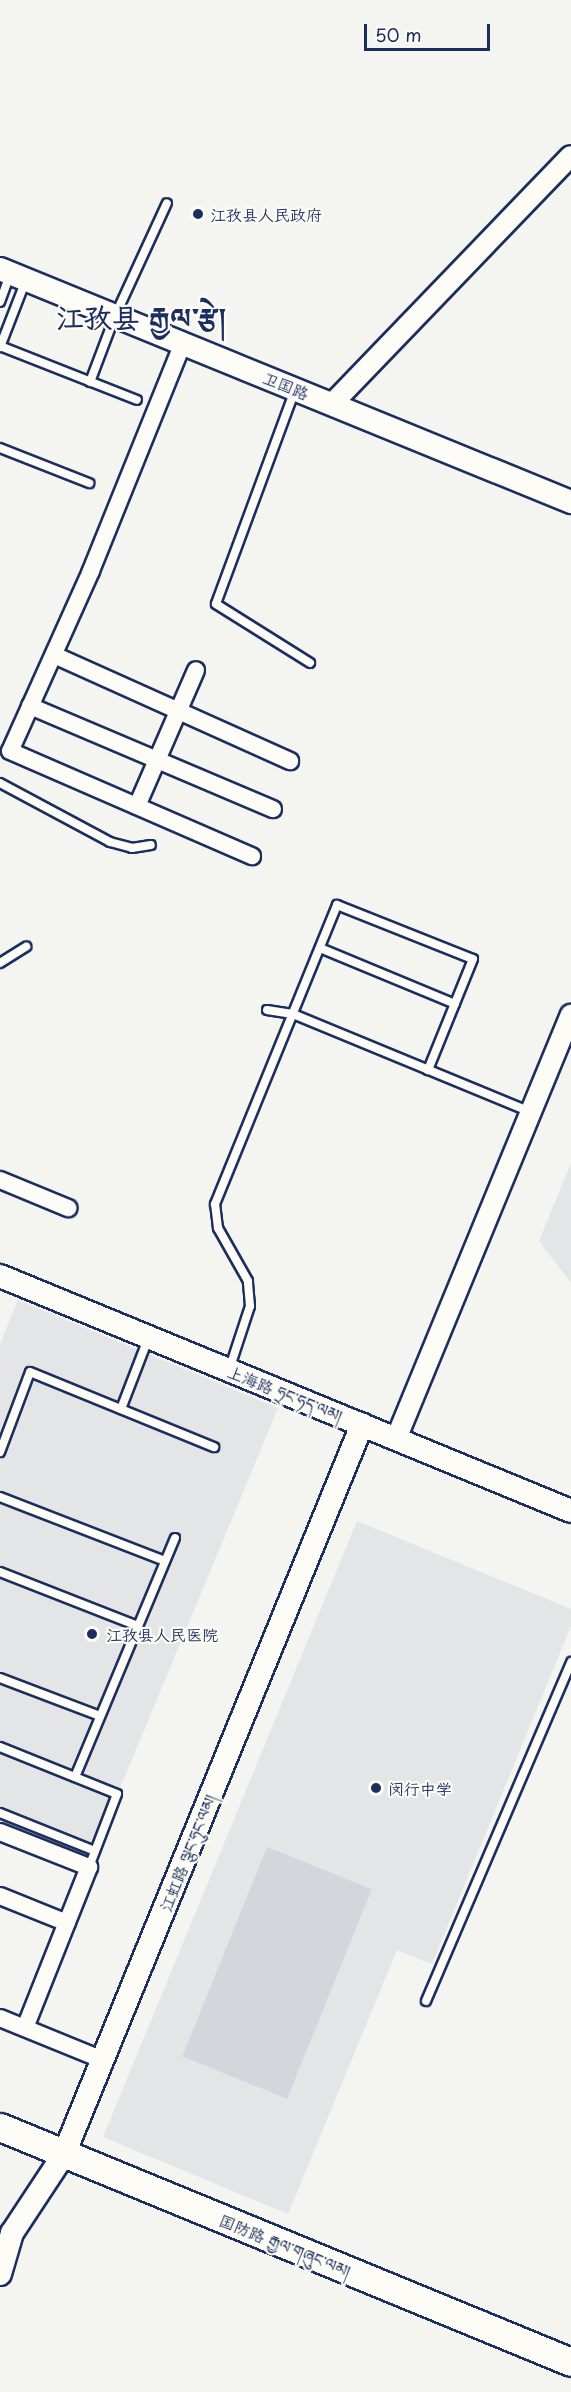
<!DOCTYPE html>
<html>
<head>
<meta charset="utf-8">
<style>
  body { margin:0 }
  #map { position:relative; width:571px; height:2392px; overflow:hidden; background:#f4f4f1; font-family:"Playpen Sans","LXGW WenKai TC","Noto Serif Tibetan",sans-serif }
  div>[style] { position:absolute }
  .built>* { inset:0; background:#e4e5e6 }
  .green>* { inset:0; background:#d4d6db; transform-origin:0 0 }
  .roads { filter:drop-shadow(2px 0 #1b2f5e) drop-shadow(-2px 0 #1b2f5e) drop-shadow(0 2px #1b2f5e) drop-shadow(0 -2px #1b2f5e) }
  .service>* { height:8px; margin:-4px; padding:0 4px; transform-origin:4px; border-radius:4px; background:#fdfcf7 }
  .minor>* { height:16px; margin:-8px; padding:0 8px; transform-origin:8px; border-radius:8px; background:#fdfcf7 }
  .tertiary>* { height:20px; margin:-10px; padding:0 10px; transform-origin:10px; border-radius:10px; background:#fdfcf7 }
  .secondary>* { height:22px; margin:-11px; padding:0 11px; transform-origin:11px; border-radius:11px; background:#fdfcf7 }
  .trunk>* { height:27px; margin:-13.5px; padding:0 13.5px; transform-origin:13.5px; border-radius:13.5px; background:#fdfcf7 }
  .dots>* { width:16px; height:16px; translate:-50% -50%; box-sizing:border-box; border:3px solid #fdfcf7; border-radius:50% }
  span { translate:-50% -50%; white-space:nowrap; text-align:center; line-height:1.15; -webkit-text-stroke:4.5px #fdfcf7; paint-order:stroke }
  .poi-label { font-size:16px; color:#1b2f5e }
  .left { translate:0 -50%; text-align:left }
  .street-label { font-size:16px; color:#1b2f5e }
  .town-label { font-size:28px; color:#1b2f5e; font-weight:700 }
  .scale { position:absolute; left:364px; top:24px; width:126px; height:27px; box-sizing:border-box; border:3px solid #1b2f5e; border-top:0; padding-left:8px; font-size:18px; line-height:21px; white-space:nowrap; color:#1b2f5e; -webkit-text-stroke:4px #fdfcf7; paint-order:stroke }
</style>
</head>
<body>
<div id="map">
  <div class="built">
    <div style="clip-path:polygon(571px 1163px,571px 1283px,539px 1241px)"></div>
    <div style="clip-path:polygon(18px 1300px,278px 1408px,89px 1863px,0 1826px,0 1344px)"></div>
    <div style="clip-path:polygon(357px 1521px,571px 1609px,571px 1626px,432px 1964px,397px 1950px,288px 2214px,103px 2137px)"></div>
  </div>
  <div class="green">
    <div style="left:267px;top:1847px;width:113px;height:226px;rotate:22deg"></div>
  </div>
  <div class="roads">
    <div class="service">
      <div style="left:0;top:302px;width:30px;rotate:-70deg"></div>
      <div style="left:0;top:346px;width:147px;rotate:21.5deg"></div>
      <div style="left:0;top:347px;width:72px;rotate:-68.8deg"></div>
      <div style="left:90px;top:382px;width:71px;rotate:-69.3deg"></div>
      <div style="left:115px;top:316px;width:124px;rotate:-65.3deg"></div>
      <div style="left:295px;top:390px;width:228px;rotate:110.3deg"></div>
      <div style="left:216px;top:604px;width:111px;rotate:32.1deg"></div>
      <div style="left:0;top:448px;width:96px;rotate:21.5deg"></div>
      <div style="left:0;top:783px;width:125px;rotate:28.2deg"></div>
      <div style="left:110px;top:842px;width:23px;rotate:15deg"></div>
      <div style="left:132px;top:848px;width:19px;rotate:-9deg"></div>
      <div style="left:320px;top:948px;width:146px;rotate:22.5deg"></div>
      <div style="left:0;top:963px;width:31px;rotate:-32deg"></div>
      <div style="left:267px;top:1010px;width:26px;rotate:9deg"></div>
      <div style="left:293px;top:1014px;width:257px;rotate:22.4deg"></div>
      <div style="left:229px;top:1370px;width:67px;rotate:-71.8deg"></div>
      <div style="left:250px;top:1306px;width:25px;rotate:-95deg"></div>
      <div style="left:248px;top:1281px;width:61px;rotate:-119.5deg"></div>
      <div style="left:218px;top:1228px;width:24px;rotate:-97deg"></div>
      <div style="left:215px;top:1204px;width:323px;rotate:-67.8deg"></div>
      <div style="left:337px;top:905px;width:146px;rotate:21.7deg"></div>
      <div style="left:473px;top:959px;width:120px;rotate:112.1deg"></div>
      <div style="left:121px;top:1409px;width:75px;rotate:-68.9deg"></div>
      <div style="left:0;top:1452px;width:85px;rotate:-69.4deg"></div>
      <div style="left:30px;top:1372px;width:199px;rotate:22.2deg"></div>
      <div style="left:0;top:1497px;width:177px;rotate:21.2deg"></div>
      <div style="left:0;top:1572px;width:148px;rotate:21.4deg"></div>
      <div style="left:0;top:1678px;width:107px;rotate:20.8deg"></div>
      <div style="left:0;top:1747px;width:126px;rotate:21.9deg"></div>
      <div style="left:117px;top:1794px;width:78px;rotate:111deg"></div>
      <div style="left:75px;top:1777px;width:259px;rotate:-67.3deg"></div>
      <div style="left:0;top:1813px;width:102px;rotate:21.8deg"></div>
      <div style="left:426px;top:2001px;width:369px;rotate:-66.8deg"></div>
    </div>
    <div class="minor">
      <div style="left:183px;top:343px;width:246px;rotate:112deg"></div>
      <div style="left:91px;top:571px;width:197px;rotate:114.2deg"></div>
      <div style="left:10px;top:751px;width:264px;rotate:23.5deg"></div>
      <div style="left:54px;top:655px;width:259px;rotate:24.2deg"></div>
      <div style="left:30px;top:706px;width:264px;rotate:23deg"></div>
      <div style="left:137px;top:806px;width:148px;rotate:-66.5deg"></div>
      <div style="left:0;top:1180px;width:74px;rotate:22.4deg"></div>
      <div style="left:0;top:1832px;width:96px;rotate:21.5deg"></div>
      <div style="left:89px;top:1867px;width:173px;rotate:111.7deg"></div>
      <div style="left:0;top:1896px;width:72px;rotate:21.9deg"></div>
      <div style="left:0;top:2018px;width:111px;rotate:22.2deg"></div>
    </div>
    <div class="tertiary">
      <div style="left:332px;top:404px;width:344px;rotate:-46.1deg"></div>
      <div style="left:396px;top:1439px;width:459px;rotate:-67.6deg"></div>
    </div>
    <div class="secondary">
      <div style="left:0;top:269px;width:617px;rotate:22.2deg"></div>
      <div style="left:0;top:1276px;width:617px;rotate:22.37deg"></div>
      <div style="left:0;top:2274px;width:43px;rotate:-73.7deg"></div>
      <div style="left:12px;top:2233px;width:95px;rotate:-56.6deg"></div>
      <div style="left:64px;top:2154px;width:788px;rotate:-67.77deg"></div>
    </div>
    <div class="trunk">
      <div style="left:0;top:2127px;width:617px;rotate:22.37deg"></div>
    </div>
  </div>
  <div class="dots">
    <div style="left:198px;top:214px;background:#1b2f5e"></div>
    <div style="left:92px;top:1634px;background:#1b2f5e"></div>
    <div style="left:376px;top:1788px;background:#1b2f5e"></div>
  </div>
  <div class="poi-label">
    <span class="left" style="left:210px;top:214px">江孜县人民政府</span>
    <span class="left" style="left:106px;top:1634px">江孜县人民医院</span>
    <span class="left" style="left:388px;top:1788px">闵行中学</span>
  </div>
  <div class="street-label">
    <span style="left:286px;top:385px;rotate:22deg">卫国路</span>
    <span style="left:285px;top:1393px;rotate:22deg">上海路 ཧྲང་ཧད་ལམ།</span>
    <span style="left:187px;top:1853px;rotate:-68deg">江虹路 ལྕང་ཧུང་ལམ།</span>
    <span style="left:285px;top:2245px;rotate:22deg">国防路 རྒྱལ་གཞུང་ལམ།</span>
  </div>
  <div class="town-label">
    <span style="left:141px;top:317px">江孜县 རྒྱལ་རྩེ།</span>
  </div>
  <div class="scale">50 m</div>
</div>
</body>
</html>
